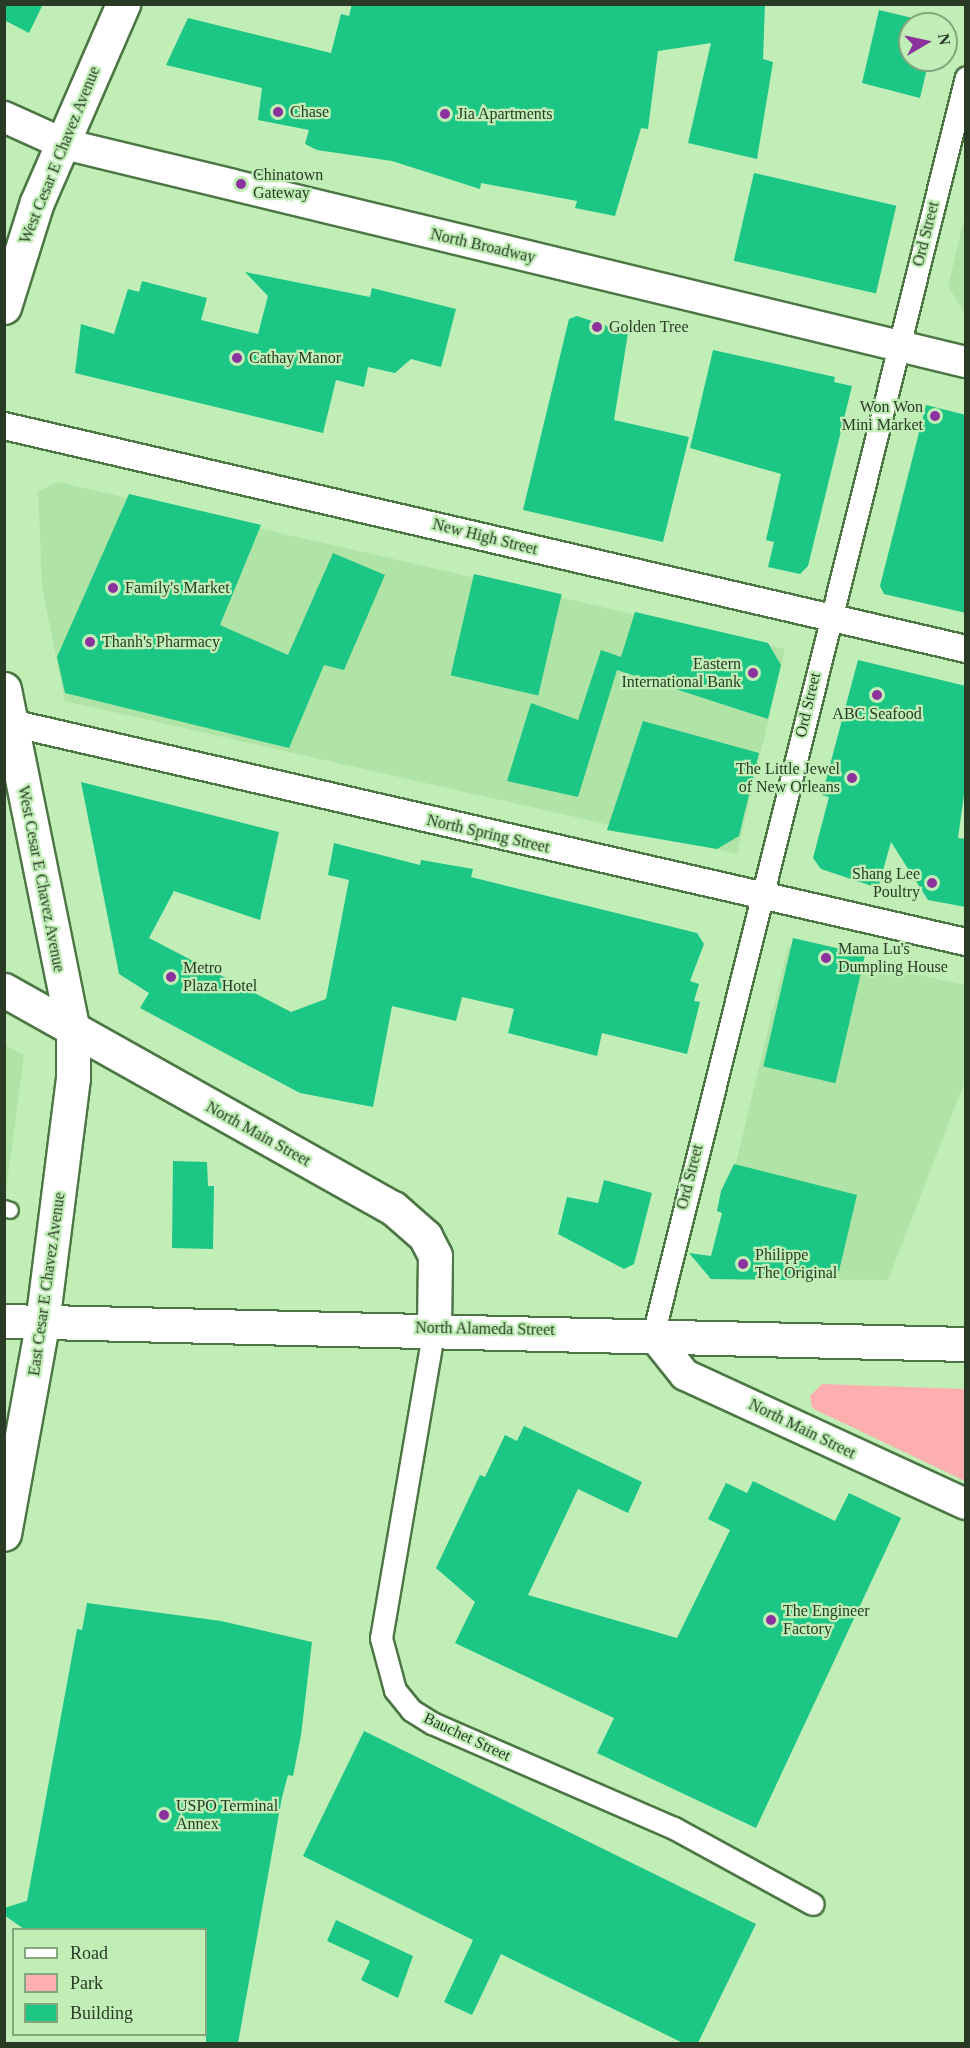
<!DOCTYPE html>
<html>
<head>
<meta charset="utf-8">
<style>
  body { margin:0 }
  #map { position:relative; width:970px; height:2048px; overflow:hidden; background:#c0eeb6; font-family:Georgia,serif }
  div>[style] { position:absolute }
  .built>* { inset:0; background:#b0e4a6 }
  .green>* { inset:0; background:#fcafae }
  .building>* { inset:0; background:#1cc685; transform-origin:0 0 }
  .roads { filter:drop-shadow(2px 0 #4c7644) drop-shadow(-2px 0 #4c7644) drop-shadow(0 2px #4c7644) drop-shadow(0 -2px #4c7644) }
  .pedestrian>* { height:15px; margin:-7.5px; padding:0 7.5px; transform-origin:7.5px; border-radius:7.5px; background:#fff }
  .minor>* { height:21px; margin:-10.5px; padding:0 10.5px; transform-origin:10.5px; border-radius:10.5px; background:#fff }
  .tertiary>* { height:26px; margin:-13px; padding:0 13px; transform-origin:13px; border-radius:13px; background:#fff }
  .secondary>* { height:30px; margin:-15px; padding:0 15px; transform-origin:15px; border-radius:15px; background:#fff }
  .primary>* { height:33px; margin:-16.5px; padding:0 16.5px; transform-origin:16.5px; border-radius:16.5px; background:#fff }
  .dots>* { width:16px; height:16px; translate:-50% -50%; box-sizing:border-box; border:3px solid #c0eeb6; border-radius:50% }
  span { translate:-50% -50%; white-space:nowrap; text-align:center; line-height:1.15; -webkit-text-stroke:4.5px #c0eeb6; paint-order:stroke }
  .poi-label { font-size:16px; color:#293b25 }
  .left { translate:0 -50%; text-align:left }
  .right { translate:-100% -50%; text-align:right }
  .street-label { font-size:16px; color:#293b25 }
  .frame { position:absolute; inset:0; border:6px solid #293b25; pointer-events:none }
  .legend { position:absolute; left:12px; top:1928px; width:195px; height:108px; box-sizing:border-box; background:#c0eeb6; border:2px solid #84a67c; margin:0; padding:8px 10px; list-style:none; font-size:18px; color:#293b25 }
  .legend li { display:flex; align-items:center; gap:12px; height:30px }
  .legend b { width:30px; border:2px solid #84a67c }
  .north { position:absolute; left:898px; top:12px; width:60px; height:60px; box-sizing:border-box; background:#c0eeb6; border:2px solid #84a67c; border-radius:50%; rotate:81deg; font-size:16px; font-weight:700; line-height:24px; text-align:center; color:#293b25 }
  .north::after { content:''; display:block; margin:auto; width:21px; height:27px; background:#8b329e; clip-path:polygon(50% 0,100% 100%,50% 72%,0 100%) }
</style>
</head>
<body>
<div id="map">
  <div class="built">
    <div style="clip-path:polygon(965px 215px,966px 314px,965px 314px,948px 286px)"></div>
    <div style="clip-path:polygon(58px 482px,785px 649px,737px 854px,65px 701px,42px 587px,38px 491px)"></div>
    <div style="clip-path:polygon(788px 947px,965px 985px,965px 1081px,888px 1280px,708px 1279px)"></div>
    <div style="clip-path:polygon(5px 1045px,24px 1055px,5px 1199px)"></div>
  </div>
  <div class="green">
    <div style="clip-path:polygon(822px 1384px,965px 1389px,965px 1481px,812px 1408px,810px 1396px)"></div>
  </div>
  <div class="building">
    <div style="clip-path:polygon(4px 4px,43px 4px,29px 33px,4px 20px)"></div>
    <div style="clip-path:polygon(352px 4px,765px 4px,763px 59px,773px 62px,757px 159px,688px 143px,711px 43px,658px 51px,648px 129px,641px 128px,615px 216px,575px 208px,577px 201px,481px 183px,480px 189px,392px 161px,317px 150px,305px 144px,309px 130px,258px 120px,262px 88px,166px 65px,188px 18px,331px 53px,341px 14px,349px 16px)"></div>
    <div style="clip-path:polygon(879px 10px,938px 24px,910px 24px,910px 60px,929px 60px,920px 98px,862px 83px)"></div>
    <div style="left:754px;top:173px;width:146px;height:90px;rotate:13deg"></div>
    <div style="clip-path:polygon(245px 272px,370px 297px,372px 288px,456px 309px,441px 367px,411px 359px,395px 373px,368px 367px,364px 387px,336px 380px,323px 433px,75px 373px,81px 324px,114px 334px,128px 289px,139px 292px,142px 281px,207px 298px,201px 320px,258px 334px,268px 296px)"></div>
    <div style="clip-path:polygon(577px 316px,628px 333px,614px 420px,689px 437px,663px 542px,523px 510px,569px 319px)"></div>
    <div style="clip-path:polygon(713px 350px,835px 377px,834px 382px,852px 386px,808px 566px,800px 574px,768px 567px,774px 542px,766px 540px,781px 474px,690px 448px)"></div>
    <div style="clip-path:polygon(926px 405px,966px 415px,966px 613px,884px 594px,880px 586px)"></div>
    <div style="clip-path:polygon(129px 494px,261px 525px,220px 625px,288px 655px,333px 553px,385px 575px,344px 670px,324px 665px,289px 748px,65px 693px,57px 657px)"></div>
    <div style="left:474px;top:574px;width:90px;height:104px;rotate:13deg"></div>
    <div style="clip-path:polygon(635px 612px,768px 643px,781px 665px,768px 719px,617px 670px,578px 797px,507px 781px,531px 703px,578px 720px,601px 650px,621px 657px)"></div>
    <div style="clip-path:polygon(858px 660px,966px 686px,966px 781px,958px 838px,966px 839px,966px 907px,928px 900px,891px 842px,878px 888px,821px 869px,813px 858px,829px 797px,822px 795px)"></div>
    <div style="clip-path:polygon(643px 721px,759px 753px,739px 836px,717px 849px,607px 830px)"></div>
    <div style="clip-path:polygon(81px 782px,279px 832px,260px 920px,174px 891px,149px 938px,291px 1012px,326px 999px,349px 880px,328px 875px,334px 843px,420px 865px,421px 860px,473px 869px,471px 877px,697px 933px,704px 944px,690px 981px,699px 984px,694px 1001px,700px 1002px,687px 1054px,602px 1033px,597px 1056px,508px 1033px,514px 1009px,462px 997px,456px 1021px,392px 1006px,373px 1107px,300px 1093px,140px 1008px,149px 993px,119px 974px)"></div>
    <div style="left:793px;top:938px;width:74px;height:132px;rotate:13deg"></div>
    <div style="clip-path:polygon(173px 1161px,207px 1162px,208px 1186px,214px 1186px,213px 1249px,172px 1248px)"></div>
    <div style="clip-path:polygon(734px 1164px,857px 1195px,839px 1271px,791px 1270px,789px 1280px,711px 1279px,689px 1253px,711px 1256px,722px 1213px,717px 1211px,721px 1191px)"></div>
    <div style="clip-path:polygon(604px 1180px,652px 1193px,634px 1264px,624px 1269px,558px 1234px,567px 1197px,598px 1203px)"></div>
    <div style="clip-path:polygon(524px 1426px,642px 1482px,628px 1513px,578px 1489px,528px 1595px,677px 1638px,730px 1530px,708px 1519px,726px 1483px,747px 1493px,753px 1481px,835px 1521px,849px 1493px,901px 1518px,756px 1828px,597px 1753px,614px 1718px,455px 1643px,475px 1602px,436px 1568px,480px 1475px,485px 1477px,505px 1435px,517px 1441px)"></div>
    <div style="clip-path:polygon(87px 1603px,221px 1621px,312px 1642px,301px 1735px,293px 1776px,288px 1775px,282px 1797px,238px 2043px,206px 2043px,206px 1929px,24px 1929px,4px 1915px,4px 1908px,27px 1901px,77px 1629px,82px 1630px)"></div>
    <div style="clip-path:polygon(364px 1731px,756px 1924px,698px 2043px,683px 2043px,501px 1954px,472px 2015px,444px 2002px,473px 1940px,303px 1856px)"></div>
    <div style="clip-path:polygon(336px 1920px,413px 1956px,398px 1998px,361px 1980px,370px 1961px,327px 1941px)"></div>
  </div>
  <div class="roads">
    <div class="pedestrian">
      <div style="left:4px;top:1208px;width:6px;rotate:18deg"></div>
    </div>
    <div class="minor">
      <div style="left:434px;top:1328px;width:314px;rotate:99.7deg"></div>
      <div style="left:381px;top:1638px;width:54px;rotate:74.9deg"></div>
      <div style="left:395px;top:1690px;width:26px;rotate:51deg"></div>
      <div style="left:411px;top:1710px;width:25px;rotate:32deg"></div>
      <div style="left:432px;top:1723px;width:264px;rotate:23.5deg"></div>
      <div style="left:674px;top:1828px;width:158px;rotate:28.7deg"></div>
      <div style="left:653px;top:1335px;width:1296px;rotate:-76.03deg"></div>
    </div>
    <div class="tertiary">
      <div style="left:4px;top:426px;width:988px;rotate:13.05deg"></div>
      <div style="left:11px;top:723px;width:980px;rotate:12.92deg"></div>
    </div>
    <div class="secondary">
      <div style="left:4px;top:117px;width:66px;rotate:24.2deg"></div>
      <div style="left:64px;top:144px;width:928px;rotate:13.59deg"></div>
      <div style="left:653px;top:1335px;width:51px;rotate:51.3deg"></div>
      <div style="left:685px;top:1375px;width:309px;rotate:24.7deg"></div>
    </div>
    <div class="primary">
      <div style="left:4px;top:307px;width:110px;rotate:-72.6deg"></div>
      <div style="left:37px;top:202px;width:216px;rotate:-66.5deg"></div>
      <div style="left:4px;top:689px;width:350px;rotate:78.6deg"></div>
      <div style="left:73px;top:1032px;width:46px;rotate:90deg"></div>
      <div style="left:73px;top:1078px;width:249px;rotate:97.2deg"></div>
      <div style="left:42px;top:1325px;width:212px;rotate:100.3deg"></div>
      <div style="left:4px;top:990px;width:446px;rotate:29.3deg"></div>
      <div style="left:393px;top:1208px;width:43px;rotate:41.2deg"></div>
      <div style="left:425px;top:1236px;width:22px;rotate:63deg"></div>
      <div style="left:435px;top:1256px;width:72px;rotate:90.8deg"></div>
      <div style="left:4px;top:1321px;width:962px;rotate:1.37deg"></div>
    </div>
  </div>
  <div class="dots">
    <div style="left:278px;top:112px;background:#8b329e"></div>
    <div style="left:445px;top:114px;background:#8b329e"></div>
    <div style="left:241px;top:184px;background:#8b329e"></div>
    <div style="left:597px;top:327px;background:#8b329e"></div>
    <div style="left:237px;top:358px;background:#8b329e"></div>
    <div style="left:935px;top:416px;background:#8b329e"></div>
    <div style="left:113px;top:588px;background:#8b329e"></div>
    <div style="left:90px;top:642px;background:#8b329e"></div>
    <div style="left:753px;top:673px;background:#8b329e"></div>
    <div style="left:877px;top:695px;background:#8b329e"></div>
    <div style="left:852px;top:778px;background:#8b329e"></div>
    <div style="left:932px;top:883px;background:#8b329e"></div>
    <div style="left:826px;top:958px;background:#8b329e"></div>
    <div style="left:171px;top:977px;background:#8b329e"></div>
    <div style="left:743px;top:1264px;background:#8b329e"></div>
    <div style="left:771px;top:1620px;background:#8b329e"></div>
    <div style="left:164px;top:1815px;background:#8b329e"></div>
  </div>
  <div class="poi-label">
    <span class="left" style="left:290px;top:112px">Chase</span>
    <span class="left" style="left:457px;top:114px">Jia Apartments</span>
    <span class="left" style="left:253px;top:184px">Chinatown<br>Gateway</span>
    <span class="left" style="left:609px;top:327px">Golden Tree</span>
    <span class="left" style="left:249px;top:358px">Cathay Manor</span>
    <span class="right" style="left:923px;top:416px">Won Won<br>Mini Market</span>
    <span class="left" style="left:125px;top:588px">Family's Market</span>
    <span class="left" style="left:102px;top:642px">Thanh's Pharmacy</span>
    <span class="right" style="left:741px;top:673px">Eastern<br>International Bank</span>
    <span style="left:877px;top:714px">ABC Seafood</span>
    <span class="right" style="left:840px;top:778px">The Little Jewel<br>of New Orleans</span>
    <span class="right" style="left:920px;top:883px">Shang Lee<br>Poultry</span>
    <span class="left" style="left:838px;top:958px">Mama Lu's<br>Dumpling House</span>
    <span class="left" style="left:183px;top:977px">Metro<br>Plaza Hotel</span>
    <span class="left" style="left:755px;top:1264px">Philippe<br>The Original</span>
    <span class="left" style="left:783px;top:1620px">The Engineer<br>Factory</span>
    <span class="left" style="left:176px;top:1815px">USPO Terminal<br>Annex</span>
  </div>
  <div class="street-label">
    <span style="left:60px;top:155px;rotate:-68deg">West Cesar E Chavez Avenue</span>
    <span style="left:926px;top:234px;rotate:-76deg">Ord Street</span>
    <span style="left:483px;top:246px;rotate:13deg">North Broadway</span>
    <span style="left:485px;top:537px;rotate:14deg">New High Street</span>
    <span style="left:808px;top:705px;rotate:-77deg">Ord Street</span>
    <span style="left:488px;top:834px;rotate:13deg">North Spring Street</span>
    <span style="left:41px;top:879px;rotate:79deg">West Cesar E Chavez Avenue</span>
    <span style="left:258px;top:1134px;rotate:29deg">North Main Street</span>
    <span style="left:690px;top:1177px;rotate:-76deg">Ord Street</span>
    <span style="left:47px;top:1284px;rotate:-82deg">East Cesar E Chavez Avenue</span>
    <span style="left:485px;top:1329px;rotate:1deg">North Alameda Street</span>
    <span style="left:802px;top:1429px;rotate:26deg">North Main Street</span>
    <span style="left:467px;top:1737px;rotate:25deg">Bauchet Street</span>
  </div>
  <div class="frame"></div>
  <ul class="legend">
  <li><b style="height:8px;background:#fff"></b>Road</li>
  <li><b style="height:16px;background:#fcafae"></b>Park</li>
  <li><b style="height:16px;background:#1cc685"></b>Building</li>
  </ul>
  <div class="north">N</div>
</div>
</body>
</html>
